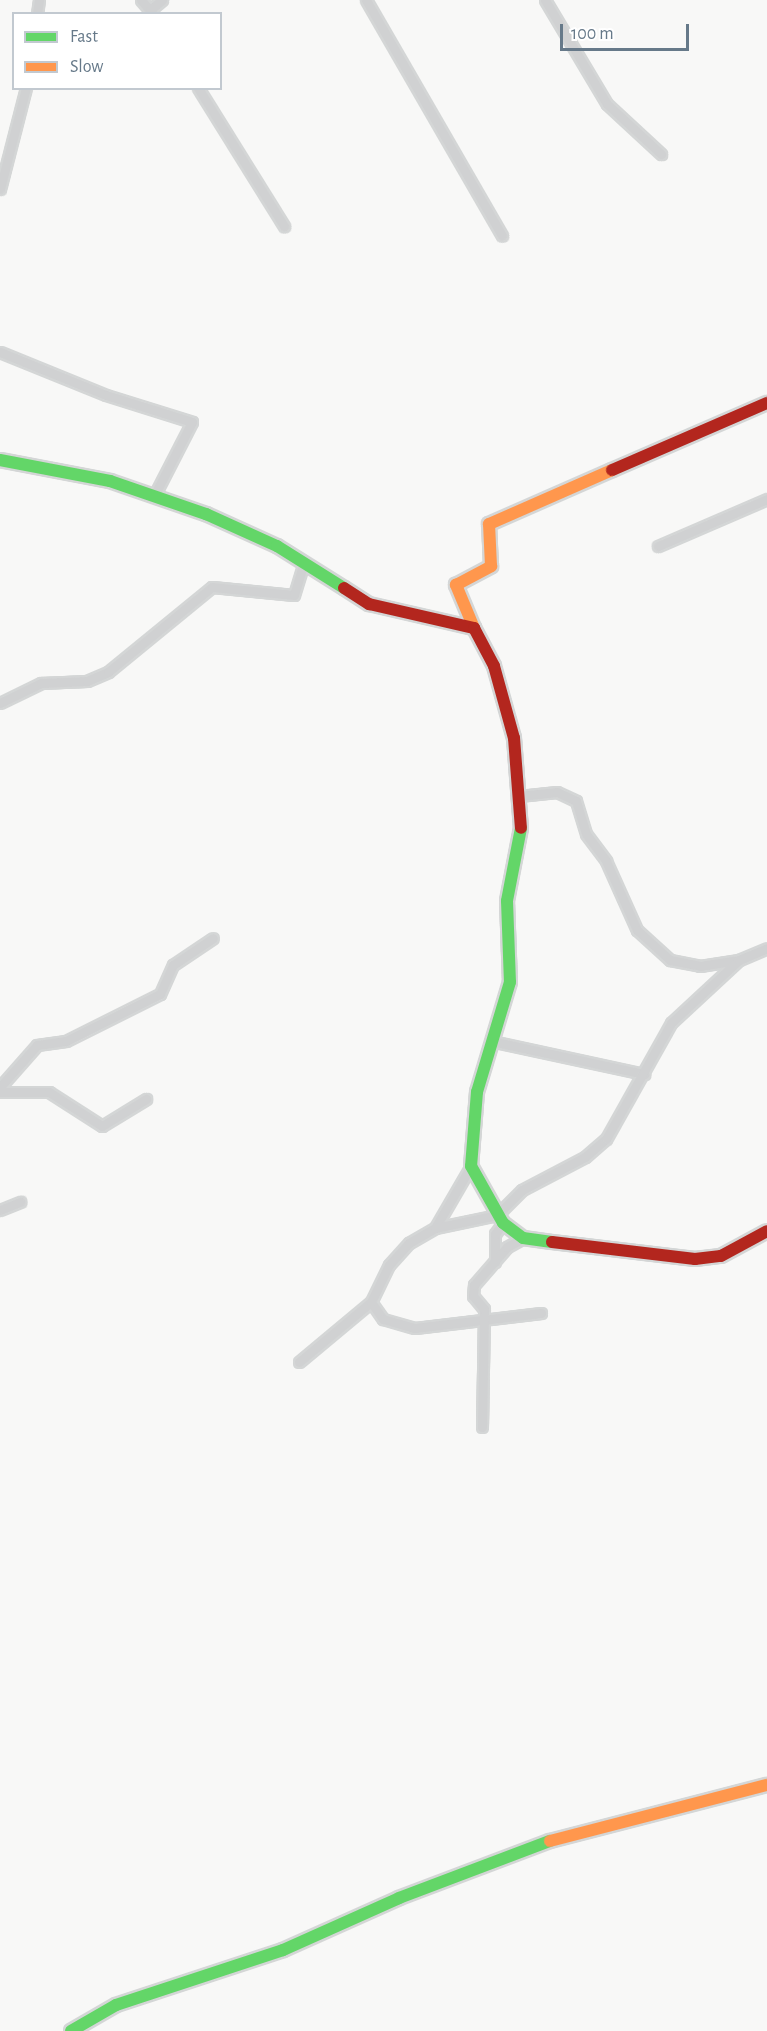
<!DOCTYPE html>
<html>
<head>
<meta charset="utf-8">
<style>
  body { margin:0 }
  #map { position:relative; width:767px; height:2031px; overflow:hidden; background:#f8f8f7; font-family:"Alegreya Sans",sans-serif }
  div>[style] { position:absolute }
  .roads { filter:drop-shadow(2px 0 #d4d6d6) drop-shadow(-2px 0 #d4d6d6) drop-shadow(0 2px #d4d6d6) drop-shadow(0 -2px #d4d6d6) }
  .street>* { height:9px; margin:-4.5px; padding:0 4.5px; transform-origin:4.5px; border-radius:4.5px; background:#d0d1d2 }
  .fast>* { height:12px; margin:-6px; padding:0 6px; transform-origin:6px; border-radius:6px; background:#63d668 }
  .slow>* { height:12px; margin:-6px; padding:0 6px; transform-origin:6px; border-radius:6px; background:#ff974d }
  .jam>* { height:12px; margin:-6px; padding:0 6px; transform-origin:6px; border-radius:6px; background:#b3261e }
  span { translate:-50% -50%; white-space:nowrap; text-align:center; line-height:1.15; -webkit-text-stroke:6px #fff; paint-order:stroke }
  .legend { position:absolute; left:12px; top:12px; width:210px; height:78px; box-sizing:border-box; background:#fff; border:2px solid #c2c9d0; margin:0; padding:8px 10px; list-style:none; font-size:18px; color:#667989 }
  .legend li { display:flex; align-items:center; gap:12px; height:30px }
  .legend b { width:30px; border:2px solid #c2c9d0 }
  .scale { position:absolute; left:560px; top:24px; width:129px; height:27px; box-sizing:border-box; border:3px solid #667989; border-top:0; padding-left:8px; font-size:18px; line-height:21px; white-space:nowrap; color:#667989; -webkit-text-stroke:4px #fff; paint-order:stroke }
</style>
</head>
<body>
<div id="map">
  <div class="roads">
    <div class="street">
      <div style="left:141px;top:0;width:18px;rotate:49deg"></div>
      <div style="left:366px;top:0;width:272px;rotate:60deg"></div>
      <div style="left:545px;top:0;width:121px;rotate:59.2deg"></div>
      <div style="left:607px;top:104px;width:74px;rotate:42.8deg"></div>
      <div style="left:150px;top:10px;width:16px;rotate:-40deg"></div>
      <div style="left:37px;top:14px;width:14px;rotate:-82deg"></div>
      <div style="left:198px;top:88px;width:163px;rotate:58.1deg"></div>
      <div style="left:0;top:189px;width:104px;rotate:-75.6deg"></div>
      <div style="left:0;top:352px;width:114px;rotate:22.1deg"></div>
      <div style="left:106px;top:395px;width:90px;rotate:17.4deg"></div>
      <div style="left:192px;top:422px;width:83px;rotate:117.2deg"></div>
      <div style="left:658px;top:546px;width:119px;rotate:-23.3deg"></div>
      <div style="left:0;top:703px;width:46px;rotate:-26deg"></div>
      <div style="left:41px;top:683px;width:46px;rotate:-2.5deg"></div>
      <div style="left:87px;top:681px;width:23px;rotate:-23deg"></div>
      <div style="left:108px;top:672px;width:134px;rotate:-39.3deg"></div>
      <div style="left:212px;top:587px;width:82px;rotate:5.6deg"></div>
      <div style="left:294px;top:595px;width:31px;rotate:-73deg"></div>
      <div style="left:519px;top:796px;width:38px;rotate:-6deg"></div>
      <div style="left:557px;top:792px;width:21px;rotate:25deg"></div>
      <div style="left:576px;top:801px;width:34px;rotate:73deg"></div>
      <div style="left:586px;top:834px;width:34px;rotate:53deg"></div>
      <div style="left:606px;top:861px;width:76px;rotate:65.8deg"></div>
      <div style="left:637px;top:930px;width:45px;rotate:42.3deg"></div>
      <div style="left:670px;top:960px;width:31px;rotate:11deg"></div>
      <div style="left:700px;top:966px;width:36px;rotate:-9deg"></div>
      <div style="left:491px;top:1041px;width:157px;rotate:12.2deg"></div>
      <div style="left:0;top:1087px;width:56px;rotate:-48.6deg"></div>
      <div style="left:37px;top:1045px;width:29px;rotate:-8deg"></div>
      <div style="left:66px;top:1041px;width:105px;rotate:-26.6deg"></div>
      <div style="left:160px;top:994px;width:32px;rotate:-66deg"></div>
      <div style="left:173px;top:965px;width:48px;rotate:-34deg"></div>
      <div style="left:0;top:1092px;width:49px"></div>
      <div style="left:49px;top:1092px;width:63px;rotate:32.7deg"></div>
      <div style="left:102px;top:1126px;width:52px;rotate:-31.5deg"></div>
      <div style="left:0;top:1210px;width:22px;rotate:-22deg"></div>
      <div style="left:435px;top:1228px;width:72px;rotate:-59.9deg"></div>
      <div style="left:495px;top:1262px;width:28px;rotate:-90deg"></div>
      <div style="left:495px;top:1234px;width:14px;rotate:-54deg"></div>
      <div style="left:371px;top:1302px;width:21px;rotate:55deg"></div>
      <div style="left:383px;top:1319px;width:33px;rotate:16deg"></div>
      <div style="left:415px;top:1328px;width:127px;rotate:-6.8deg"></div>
      <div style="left:299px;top:1362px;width:94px;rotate:-39.8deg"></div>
      <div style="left:371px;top:1302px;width:41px;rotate:-64.1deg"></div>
      <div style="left:389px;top:1265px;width:30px;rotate:-48deg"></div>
      <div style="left:409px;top:1243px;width:30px;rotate:-30deg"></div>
      <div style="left:435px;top:1228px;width:63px;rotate:-11.8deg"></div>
      <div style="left:497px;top:1215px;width:35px;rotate:-45deg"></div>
      <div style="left:522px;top:1190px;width:71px;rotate:-27.6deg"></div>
      <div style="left:585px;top:1157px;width:28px;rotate:-41deg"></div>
      <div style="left:606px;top:1139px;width:133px;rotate:-60.7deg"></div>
      <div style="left:671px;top:1023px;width:93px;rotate:-42.8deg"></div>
      <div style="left:739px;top:960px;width:30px;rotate:-23deg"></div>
      <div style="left:482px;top:1427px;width:118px;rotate:-89deg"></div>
      <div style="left:484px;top:1309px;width:17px;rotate:-130deg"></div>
      <div style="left:473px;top:1296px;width:11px;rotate:-85deg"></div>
      <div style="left:474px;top:1285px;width:50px;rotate:-49deg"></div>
      <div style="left:507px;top:1247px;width:18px;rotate:-29deg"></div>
    </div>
    <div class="fast">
      <div style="left:0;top:460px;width:112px;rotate:10.8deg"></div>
      <div style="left:110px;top:481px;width:102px;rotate:19deg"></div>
      <div style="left:206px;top:514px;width:78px;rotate:24.3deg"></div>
      <div style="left:277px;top:546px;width:79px;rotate:32.1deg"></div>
      <div style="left:521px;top:828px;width:74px;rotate:100.9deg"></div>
      <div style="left:507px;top:901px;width:81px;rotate:87.9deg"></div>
      <div style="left:510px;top:982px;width:115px;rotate:106.7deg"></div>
      <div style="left:477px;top:1092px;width:74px;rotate:94.6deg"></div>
      <div style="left:471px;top:1166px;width:65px;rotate:60.7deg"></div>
      <div style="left:503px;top:1223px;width:25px;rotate:37deg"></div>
      <div style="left:523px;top:1238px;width:29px;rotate:8deg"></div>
      <div style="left:71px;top:2031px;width:52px;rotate:-30deg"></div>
      <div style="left:116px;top:2005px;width:176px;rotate:-18.2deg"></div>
      <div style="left:283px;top:1950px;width:127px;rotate:-24.1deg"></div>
      <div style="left:399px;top:1898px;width:161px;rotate:-20.7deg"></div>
    </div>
    <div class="slow">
      <div style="left:474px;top:628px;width:47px;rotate:-112.7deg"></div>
      <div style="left:456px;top:585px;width:40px;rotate:-28deg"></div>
      <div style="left:491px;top:566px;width:42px;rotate:-92.7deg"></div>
      <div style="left:489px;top:524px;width:134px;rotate:-23.7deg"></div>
      <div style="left:550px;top:1841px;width:224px;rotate:-14.5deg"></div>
    </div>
    <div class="jam">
      <div style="left:612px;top:470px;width:169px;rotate:-23.4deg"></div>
      <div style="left:344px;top:588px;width:30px;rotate:33deg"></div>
      <div style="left:369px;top:604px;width:108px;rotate:12.9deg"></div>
      <div style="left:474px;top:628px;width:43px;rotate:62.2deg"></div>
      <div style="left:494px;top:666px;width:75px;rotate:74.5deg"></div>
      <div style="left:514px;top:738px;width:90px;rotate:85.6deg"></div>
      <div style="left:552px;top:1242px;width:144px;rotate:6.8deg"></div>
      <div style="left:695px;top:1259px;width:26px;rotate:-7deg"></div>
      <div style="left:721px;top:1256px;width:52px;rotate:-28.5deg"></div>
    </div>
  </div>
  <ul class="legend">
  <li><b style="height:8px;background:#63d668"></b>Fast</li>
  <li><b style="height:8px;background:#ff974d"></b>Slow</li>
  </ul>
  <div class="scale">100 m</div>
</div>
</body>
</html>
